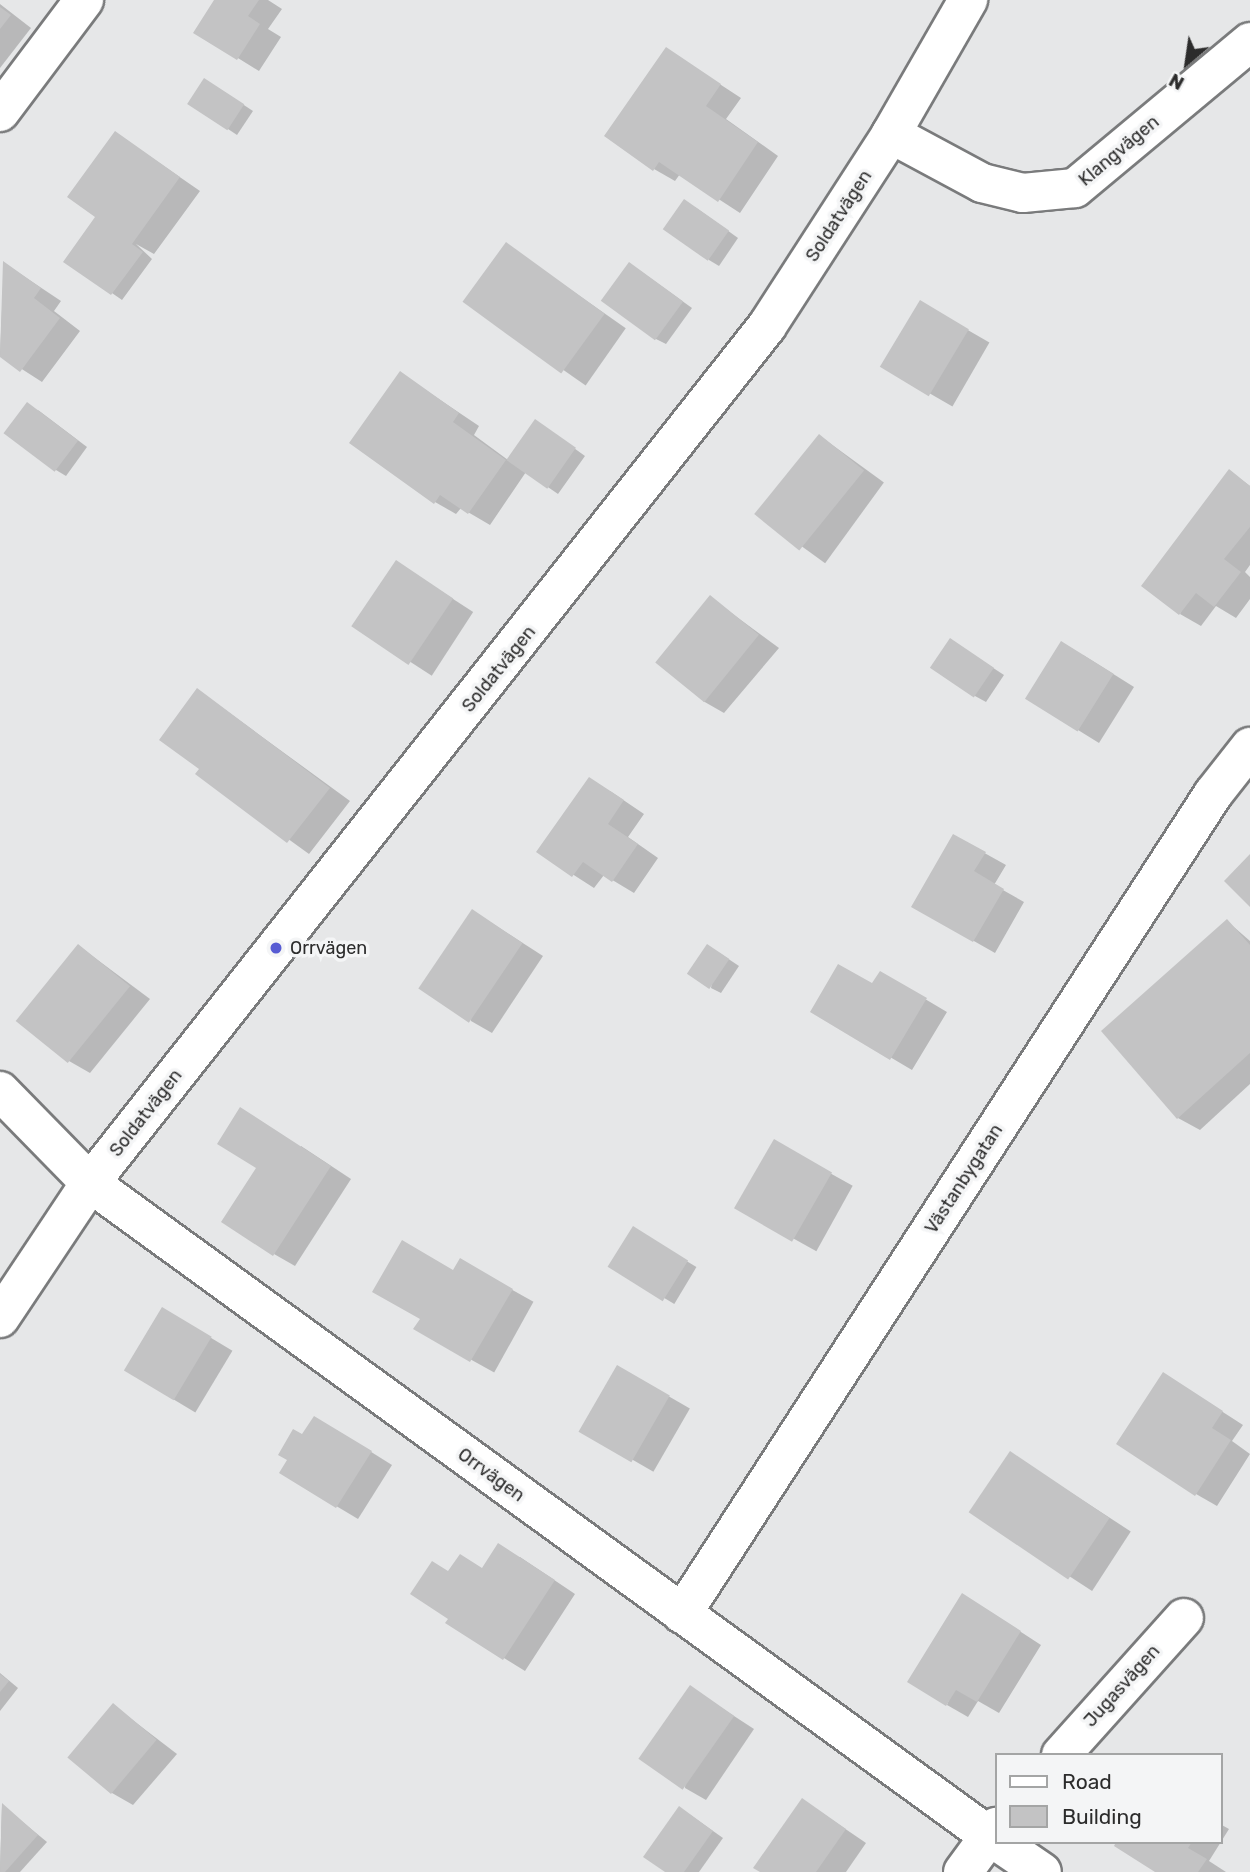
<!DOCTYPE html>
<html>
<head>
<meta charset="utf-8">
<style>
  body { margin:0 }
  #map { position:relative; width:1250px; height:1872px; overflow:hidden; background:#e6e7e8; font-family:Rubik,sans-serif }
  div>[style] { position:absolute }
  .shadow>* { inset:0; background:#0003; transform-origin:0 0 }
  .building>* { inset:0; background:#c3c3c4; transform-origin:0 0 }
  .roads { filter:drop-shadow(2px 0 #7a7b7c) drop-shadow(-2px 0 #7a7b7c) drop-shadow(0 2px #7a7b7c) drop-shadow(0 -2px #7a7b7c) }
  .street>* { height:38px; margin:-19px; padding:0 19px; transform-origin:19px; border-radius:19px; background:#fff }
  .dots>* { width:19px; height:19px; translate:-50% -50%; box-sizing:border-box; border:4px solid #f4f5f6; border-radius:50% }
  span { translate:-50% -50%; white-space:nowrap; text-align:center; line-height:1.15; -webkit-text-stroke:7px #f4f5f6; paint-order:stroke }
  .street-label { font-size:18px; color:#2c2c2c }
  .poi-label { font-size:18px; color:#2c2c2c }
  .left { translate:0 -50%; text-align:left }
  .legend { position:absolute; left:995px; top:1753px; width:228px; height:91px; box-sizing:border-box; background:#f4f5f6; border:2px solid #a4a5a5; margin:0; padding:9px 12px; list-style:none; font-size:21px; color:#2c2c2c }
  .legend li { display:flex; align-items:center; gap:14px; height:35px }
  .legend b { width:35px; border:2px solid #a4a5a5 }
  .north { position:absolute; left:1152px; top:28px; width:70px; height:70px; -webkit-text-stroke:5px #f4f5f6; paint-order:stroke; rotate:209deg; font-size:19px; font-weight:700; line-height:28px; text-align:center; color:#2c2c2c }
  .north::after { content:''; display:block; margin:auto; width:24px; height:32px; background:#2c2c2c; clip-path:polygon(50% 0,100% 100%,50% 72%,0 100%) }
</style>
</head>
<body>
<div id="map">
  <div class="shadow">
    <div style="clip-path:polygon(217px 0,268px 0,282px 9px,268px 29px,281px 37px,259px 71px,196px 32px)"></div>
    <div style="clip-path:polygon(0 4px,31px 28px,0 68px)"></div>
    <div style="clip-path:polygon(666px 49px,741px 98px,726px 119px,778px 156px,740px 213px,680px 174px,675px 181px,654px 169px)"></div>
    <div style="clip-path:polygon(215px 86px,253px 111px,237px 135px,189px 103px)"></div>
    <div style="clip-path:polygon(116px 133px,200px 191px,154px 254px,136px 244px,152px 259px,122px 300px,66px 261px,105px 222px)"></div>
    <div style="clip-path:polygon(695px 207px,738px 238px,719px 266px,709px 260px)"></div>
    <div style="left:507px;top:245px;width:145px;height:70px;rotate:35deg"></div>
    <div style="clip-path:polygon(4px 263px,61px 301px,54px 311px,80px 331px,42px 382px,0 355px)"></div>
    <div style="clip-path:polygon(639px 270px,692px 308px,666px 344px,656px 339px)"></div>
    <div style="left:921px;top:303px;width:79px;height:74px;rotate:30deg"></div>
    <div style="clip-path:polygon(400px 373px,479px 426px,474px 435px,508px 460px,546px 428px,585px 456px,558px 494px,526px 472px,490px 525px,461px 508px,456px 514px,435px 502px)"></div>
    <div style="clip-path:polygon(38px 410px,87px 447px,66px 476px,56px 470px)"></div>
    <div style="left:820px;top:436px;width:79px;height:100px;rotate:36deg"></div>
    <div style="clip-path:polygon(1239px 478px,1250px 486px,1250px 565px,1245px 572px,1250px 577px,1250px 599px,1236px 618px,1216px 606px,1201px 626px,1180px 614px)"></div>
    <div style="left:396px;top:562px;width:92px;height:76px;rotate:33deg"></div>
    <div style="clip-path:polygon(711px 598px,779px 648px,724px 713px,703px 701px)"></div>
    <div style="clip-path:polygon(961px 647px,1004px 675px,986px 702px,975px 696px)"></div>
    <div style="clip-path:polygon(1083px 655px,1134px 687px,1099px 743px,1078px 730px)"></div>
    <div style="clip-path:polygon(198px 690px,350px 801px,309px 854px,198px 774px,201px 769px)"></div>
    <div style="clip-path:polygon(610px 791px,644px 814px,628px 837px,658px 858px,634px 893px,604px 875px,594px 888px,538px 852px)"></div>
    <div style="clip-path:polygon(954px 836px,1006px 865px,994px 885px,1024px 902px,995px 953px,914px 907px)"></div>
    <div style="clip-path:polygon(473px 911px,543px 956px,492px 1033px,471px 1021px)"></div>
    <div style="clip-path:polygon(1227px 921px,1250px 941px,1250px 1084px,1200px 1130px,1178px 1118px)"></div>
    <div style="clip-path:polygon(79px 946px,150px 999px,90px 1073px,69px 1061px)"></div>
    <div style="clip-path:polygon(718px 952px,739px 966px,721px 993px,711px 988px)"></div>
    <div style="clip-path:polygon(881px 973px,947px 1012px,912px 1070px,812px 1011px,873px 986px)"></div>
    <div style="left:774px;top:1142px;width:90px;height:75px;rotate:29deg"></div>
    <div style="clip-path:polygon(301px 1146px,351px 1179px,295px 1266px,274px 1254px)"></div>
    <div style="left:633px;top:1229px;width:74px;height:43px;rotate:31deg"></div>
    <div style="left:460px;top:1261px;width:84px;height:81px;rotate:29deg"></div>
    <div style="left:163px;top:1309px;width:81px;height:72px;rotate:31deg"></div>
    <div style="left:618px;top:1367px;width:83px;height:73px;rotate:30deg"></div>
    <div style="clip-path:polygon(1184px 1387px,1243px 1425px,1232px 1441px,1250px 1454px,1217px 1506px,1196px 1494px)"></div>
    <div style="clip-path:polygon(336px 1430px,392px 1465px,358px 1519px,281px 1473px,303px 1437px)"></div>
    <div style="left:1010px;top:1453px;width:144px;height:71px;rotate:33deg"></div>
    <div style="clip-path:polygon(520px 1557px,575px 1594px,525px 1671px,448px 1623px,449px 1573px,482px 1570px)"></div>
    <div style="clip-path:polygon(984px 1608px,1041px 1645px,999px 1713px,978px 1701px,968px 1717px,947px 1705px)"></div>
    <div style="clip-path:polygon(0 1673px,18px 1688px,0 1711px)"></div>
    <div style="clip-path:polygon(691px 1688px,754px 1729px,706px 1800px,685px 1788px)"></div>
    <div style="clip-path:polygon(113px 1705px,177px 1754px,133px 1805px,112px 1793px)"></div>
    <div style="clip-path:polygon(803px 1800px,866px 1843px,846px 1872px,763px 1872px)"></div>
    <div style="clip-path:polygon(2px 1805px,47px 1842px,20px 1872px,0 1872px)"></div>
    <div style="clip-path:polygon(689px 1814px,723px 1838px,699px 1872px,668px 1872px)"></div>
    <div style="clip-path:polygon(1220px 1824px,1229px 1829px,1209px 1861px,1226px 1872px,1158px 1872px,1118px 1842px,1220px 1842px)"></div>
  </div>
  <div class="building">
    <div style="clip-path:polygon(214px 0,259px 0,248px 16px,260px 24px,237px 60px,193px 33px)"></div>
    <div style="clip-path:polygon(0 7px,11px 15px,0 29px)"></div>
    <div style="clip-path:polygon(666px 47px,721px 84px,706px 106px,758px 142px,718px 202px,659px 162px,653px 171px,604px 136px)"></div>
    <div style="left:204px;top:78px;width:48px;height:31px;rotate:33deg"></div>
    <div style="clip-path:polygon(115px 131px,180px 177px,132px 244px,143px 252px,111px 295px,63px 262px,95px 217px,67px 197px)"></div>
    <div style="left:684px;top:199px;width:55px;height:37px;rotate:35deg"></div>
    <div style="left:506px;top:242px;width:122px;height:74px;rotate:36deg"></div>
    <div style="clip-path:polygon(3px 261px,41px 288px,34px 298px,60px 318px,20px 372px,0 357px)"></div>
    <div style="left:629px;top:262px;width:67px;height:48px;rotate:36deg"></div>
    <div style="left:920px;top:300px;width:57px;height:78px;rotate:31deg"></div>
    <div style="clip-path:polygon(400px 371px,459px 413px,453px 422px,506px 460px,468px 514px,440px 495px,434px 504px,349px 443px)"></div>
    <div style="left:27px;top:402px;width:64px;height:39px;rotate:37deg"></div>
    <div style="left:535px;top:419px;width:50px;height:50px;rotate:35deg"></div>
    <div style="left:819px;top:434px;width:58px;height:103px;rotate:39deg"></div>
    <div style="clip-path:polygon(1229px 469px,1250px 486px,1250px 527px,1224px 559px,1241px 572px,1214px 607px,1196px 593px,1179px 615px,1141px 586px)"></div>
    <div style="left:396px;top:560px;width:69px;height:80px;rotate:34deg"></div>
    <div style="left:710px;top:595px;width:63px;height:87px;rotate:39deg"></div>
    <div style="left:950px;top:638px;width:53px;height:36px;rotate:34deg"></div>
    <div style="left:1061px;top:641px;width:62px;height:68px;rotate:32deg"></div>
    <div style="clip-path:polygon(197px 688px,330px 788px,287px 843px,195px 774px,199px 769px,159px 740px)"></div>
    <div style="clip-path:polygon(589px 777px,624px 800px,608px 824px,638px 844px,612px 882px,583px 862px,572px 877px,536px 852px)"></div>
    <div style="clip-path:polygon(953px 834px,986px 852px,974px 871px,1004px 889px,973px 942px,911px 907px)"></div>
    <div style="clip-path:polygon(1250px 854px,1250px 907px,1224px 881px)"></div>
    <div style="left:472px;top:909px;width:61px;height:96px;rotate:34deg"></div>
    <div style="clip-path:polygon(1227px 919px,1250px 945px,1250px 1053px,1177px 1119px,1101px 1031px)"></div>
    <div style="left:78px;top:944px;width:67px;height:99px;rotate:39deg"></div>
    <div style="left:707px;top:944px;width:27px;height:36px;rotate:34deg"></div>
    <div style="clip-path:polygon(838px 964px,872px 983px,880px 971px,927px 998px,890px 1060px,810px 1012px)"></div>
    <div style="clip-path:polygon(240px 1107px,331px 1166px,273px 1256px,221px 1222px,256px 1168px,217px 1144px)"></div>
    <div style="left:774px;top:1139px;width:67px;height:80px;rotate:30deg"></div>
    <div style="left:633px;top:1226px;width:65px;height:48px;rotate:32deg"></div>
    <div style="clip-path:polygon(402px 1240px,453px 1270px,460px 1258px,513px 1289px,470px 1362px,413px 1329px,420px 1319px,372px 1292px)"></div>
    <div style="left:162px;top:1307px;width:58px;height:74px;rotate:31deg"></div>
    <div style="left:617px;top:1365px;width:61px;height:77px;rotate:30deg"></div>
    <div style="clip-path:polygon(1163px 1372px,1223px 1411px,1212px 1428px,1231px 1440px,1195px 1496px,1116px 1444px)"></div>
    <div style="clip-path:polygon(314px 1416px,372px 1451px,336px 1508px,279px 1473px,287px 1460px,278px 1455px,293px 1429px,302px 1434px)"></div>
    <div style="left:1010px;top:1451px;width:120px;height:74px;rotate:34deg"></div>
    <div style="clip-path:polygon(498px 1543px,555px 1580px,503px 1660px,445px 1623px,448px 1619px,410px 1594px,432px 1561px,448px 1571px,460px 1554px,482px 1568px)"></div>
    <div style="clip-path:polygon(962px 1593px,1021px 1631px,977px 1702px,956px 1690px,946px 1706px,907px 1682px)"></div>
    <div style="clip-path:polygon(0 1674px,9px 1681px,0 1692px)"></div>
    <div style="left:690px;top:1685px;width:54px;height:90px;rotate:35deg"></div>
    <div style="left:113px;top:1703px;width:57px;height:71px;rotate:40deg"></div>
    <div style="clip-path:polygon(802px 1798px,846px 1829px,816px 1872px,760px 1872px,753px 1868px)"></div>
    <div style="clip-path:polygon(2px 1803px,38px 1835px,5px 1872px,0 1872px)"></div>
    <div style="clip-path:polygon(679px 1806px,713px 1831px,684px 1872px,665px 1872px,643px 1857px)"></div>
    <div style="clip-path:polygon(1116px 1842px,1192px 1842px,1188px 1848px,1207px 1859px,1198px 1872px,1155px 1872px,1114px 1846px)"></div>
  </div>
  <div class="roads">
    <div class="street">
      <div style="left:0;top:112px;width:140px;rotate:-53.1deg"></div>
      <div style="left:891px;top:134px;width:103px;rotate:28.3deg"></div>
      <div style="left:982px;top:183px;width:42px;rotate:13.7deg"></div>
      <div style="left:1023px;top:193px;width:52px;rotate:-5.5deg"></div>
      <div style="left:1075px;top:188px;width:228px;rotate:-39.8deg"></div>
      <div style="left:0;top:1091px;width:129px;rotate:45.6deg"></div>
      <div style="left:90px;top:1183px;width:1120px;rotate:35.99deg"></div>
      <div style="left:0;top:1318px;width:162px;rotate:-56.3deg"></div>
      <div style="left:90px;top:1183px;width:1092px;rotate:-51.69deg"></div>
      <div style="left:767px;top:326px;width:229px;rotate:-57.1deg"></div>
      <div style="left:891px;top:134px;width:155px;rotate:-60.1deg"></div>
      <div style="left:682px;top:1614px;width:977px;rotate:-57.07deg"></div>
      <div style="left:1213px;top:794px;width:60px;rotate:-51.8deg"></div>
      <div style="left:1061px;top:1755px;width:184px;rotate:-48.1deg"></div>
      <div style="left:998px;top:1842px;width:53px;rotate:34.3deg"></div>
      <div style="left:963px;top:1872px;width:56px;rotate:-53.7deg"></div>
    </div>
  </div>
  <div class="dots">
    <div style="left:276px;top:948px;background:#575bd3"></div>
  </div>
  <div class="street-label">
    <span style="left:1119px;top:151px;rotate:-40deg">Klangvägen</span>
    <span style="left:839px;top:216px;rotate:-57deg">Soldatvägen</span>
    <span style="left:499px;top:669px;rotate:-51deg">Soldatvägen</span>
    <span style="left:146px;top:1113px;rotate:-52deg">Soldatvägen</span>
    <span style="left:964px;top:1179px;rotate:-57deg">Västanbygatan</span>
    <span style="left:491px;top:1475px;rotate:36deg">Orrvägen</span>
    <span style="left:1122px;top:1686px;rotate:-48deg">Jugasvägen</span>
  </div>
  <div class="poi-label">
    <span class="left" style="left:290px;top:948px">Orrvägen</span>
  </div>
  <ul class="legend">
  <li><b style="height:9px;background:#fff"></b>Road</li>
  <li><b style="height:19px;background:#c3c3c4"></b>Building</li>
  </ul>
  <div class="north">N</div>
</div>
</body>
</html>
